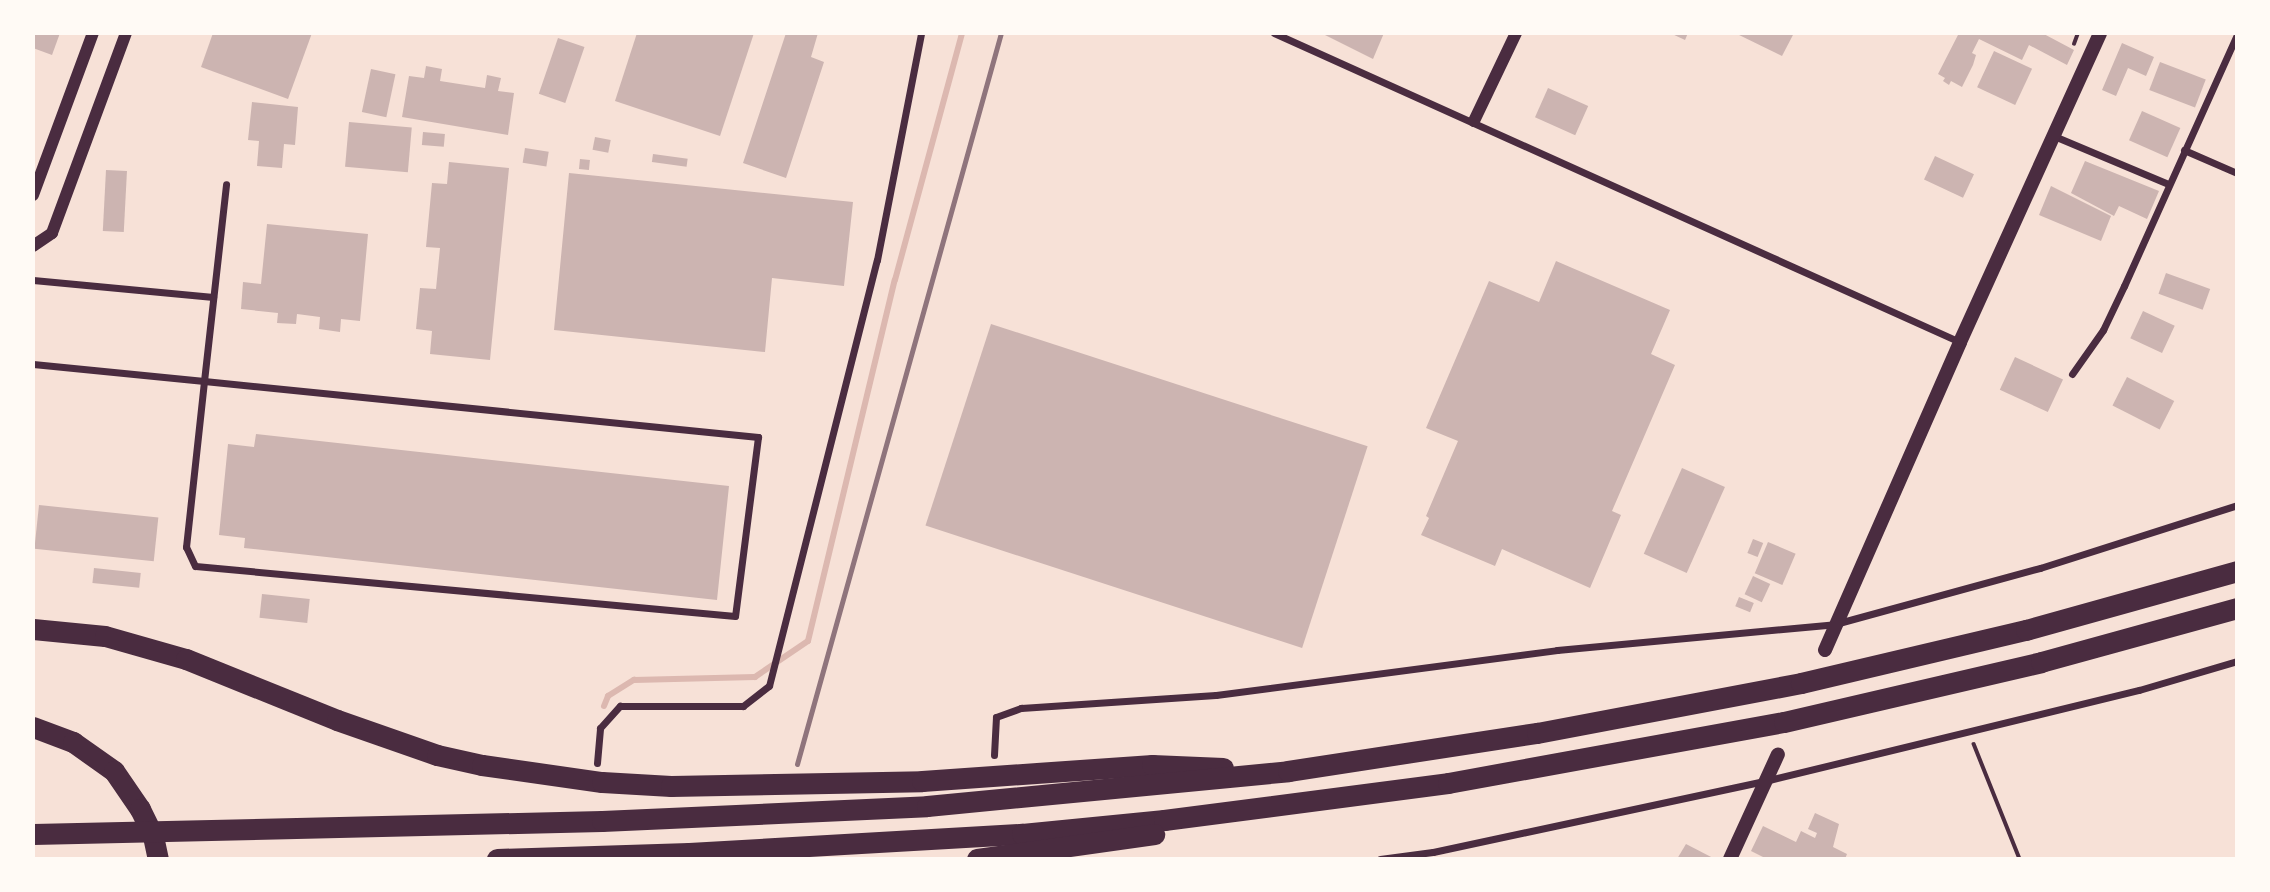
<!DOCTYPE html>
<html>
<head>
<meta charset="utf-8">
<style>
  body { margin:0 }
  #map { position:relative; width:2270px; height:892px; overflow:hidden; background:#f7e1d7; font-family:Mulish,sans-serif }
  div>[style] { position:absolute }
  .stream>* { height:6px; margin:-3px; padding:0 3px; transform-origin:3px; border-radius:3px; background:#dcb8b0 }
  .building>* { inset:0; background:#ccb4b1; transform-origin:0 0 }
  .path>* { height:3.5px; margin:-1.75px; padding:0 1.75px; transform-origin:1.75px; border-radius:1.75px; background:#4a2c40 }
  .minor>* { height:7px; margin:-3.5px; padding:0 3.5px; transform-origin:3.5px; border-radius:3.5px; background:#4a2c40 }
  .tertiary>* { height:12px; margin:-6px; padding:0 6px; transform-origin:6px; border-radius:6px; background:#4a2c40 }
  .secondary>* { height:14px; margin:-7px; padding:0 7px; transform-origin:7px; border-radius:7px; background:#4a2c40 }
  .motorway>* { height:21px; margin:-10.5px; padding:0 10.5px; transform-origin:10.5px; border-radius:10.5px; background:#4a2c40 }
  .rail>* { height:5px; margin:-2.5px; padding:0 2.5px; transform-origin:2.5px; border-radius:2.5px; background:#8f747c }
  span { translate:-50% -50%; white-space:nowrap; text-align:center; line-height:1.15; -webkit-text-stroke:7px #fffaf5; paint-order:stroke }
  .frame { position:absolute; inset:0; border:35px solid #fffaf5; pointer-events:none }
</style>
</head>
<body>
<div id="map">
  <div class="stream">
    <div style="left:604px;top:706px;width:11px;rotate:-68deg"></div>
    <div style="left:608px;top:696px;width:31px;rotate:-32deg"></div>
    <div style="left:634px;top:680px;width:121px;rotate:-1.4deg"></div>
    <div style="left:755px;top:677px;width:64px;rotate:-34.2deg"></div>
    <div style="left:808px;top:641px;width:371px;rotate:-76.5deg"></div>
    <div style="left:895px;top:280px;width:256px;rotate:-74.8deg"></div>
  </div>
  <div class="building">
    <div style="clip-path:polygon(33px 33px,60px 33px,52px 55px,33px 48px)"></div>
    <div style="clip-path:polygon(213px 33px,312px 33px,288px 99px,201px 67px)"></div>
    <div style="clip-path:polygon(637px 33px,754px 33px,720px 136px,615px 101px)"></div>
    <div style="clip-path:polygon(786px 33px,818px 33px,811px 57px,824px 62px,786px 178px,743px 163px)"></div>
    <div style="clip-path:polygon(1321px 33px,1384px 33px,1373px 59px)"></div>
    <div style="clip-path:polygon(1670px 33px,1688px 33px,1685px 40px)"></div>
    <div style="clip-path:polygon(1735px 33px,1794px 33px,1782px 56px)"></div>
    <div style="clip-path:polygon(1959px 33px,2042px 33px,2074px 50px,2067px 65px,2029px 45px,2022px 60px,1979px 39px,1972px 53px,1976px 55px,1973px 65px,1962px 87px,1951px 81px,1949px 85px,1943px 81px,1945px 78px,1938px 74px)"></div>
    <div style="left:558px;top:38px;width:28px;height:59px;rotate:19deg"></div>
    <div style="clip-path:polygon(2122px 43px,2154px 57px,2146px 76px,2128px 68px,2116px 96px,2102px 90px)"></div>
    <div style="left:1994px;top:51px;width:42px;height:40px;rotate:25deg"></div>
    <div style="left:2160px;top:62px;width:49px;height:30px;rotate:21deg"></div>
    <div style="clip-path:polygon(426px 66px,442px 69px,440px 81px,485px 88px,487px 75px,501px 78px,498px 91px,514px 93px,508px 135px,402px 117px,409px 76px,424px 78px)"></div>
    <div style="left:371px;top:69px;width:25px;height:44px;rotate:12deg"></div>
    <div style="left:1548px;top:88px;width:44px;height:32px;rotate:24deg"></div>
    <div style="clip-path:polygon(252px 102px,298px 107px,295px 145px,284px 144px,282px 168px,257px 166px,259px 141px,248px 140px)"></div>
    <div style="left:2142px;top:111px;width:42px;height:32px;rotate:24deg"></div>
    <div style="left:349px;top:122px;width:63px;height:45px;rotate:5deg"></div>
    <div style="left:423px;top:132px;width:22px;height:13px;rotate:5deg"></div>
    <div style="left:595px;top:137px;width:16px;height:13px;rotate:11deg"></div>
    <div style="left:525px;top:148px;width:24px;height:15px;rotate:9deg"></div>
    <div style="left:653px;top:154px;width:35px;height:8px;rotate:8deg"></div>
    <div style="left:1935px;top:156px;width:43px;height:26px;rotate:25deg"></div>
    <div style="left:580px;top:159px;width:10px;height:10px;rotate:6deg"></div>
    <div style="clip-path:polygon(2085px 161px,2159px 191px,2147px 219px,2119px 206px,2114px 216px,2071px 193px)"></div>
    <div style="clip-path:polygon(449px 162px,509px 168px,490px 360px,430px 354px,432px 331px,416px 329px,420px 288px,436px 289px,440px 248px,426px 247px,432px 183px,447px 184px)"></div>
    <div style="left:106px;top:170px;width:21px;height:61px;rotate:3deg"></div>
    <div style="clip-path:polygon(569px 173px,853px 202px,844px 286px,772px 278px,765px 352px,554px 330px)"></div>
    <div style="clip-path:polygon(2051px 186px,2111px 216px,2101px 241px,2039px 215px)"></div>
    <div style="clip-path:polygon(267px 224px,368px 234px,360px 321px,341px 319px,340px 332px,319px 329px,320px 317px,297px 314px,296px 324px,277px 323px,278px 313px,241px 309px,243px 282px,261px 284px)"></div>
    <div style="clip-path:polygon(1556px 261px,1670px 310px,1651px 354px,1675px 365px,1612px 511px,1621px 515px,1590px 588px,1502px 549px,1495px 566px,1421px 535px,1429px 518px,1426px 516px,1458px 441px,1426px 428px,1489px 281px,1539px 302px)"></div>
    <div style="left:2166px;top:273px;width:47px;height:22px;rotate:20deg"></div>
    <div style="left:2143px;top:311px;width:35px;height:30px;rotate:25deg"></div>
    <div style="left:991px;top:324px;width:396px;height:212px;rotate:18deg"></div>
    <div style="left:2015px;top:357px;width:53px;height:36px;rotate:25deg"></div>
    <div style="left:2127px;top:377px;width:53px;height:32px;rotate:27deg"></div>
    <div style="clip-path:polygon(256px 434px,729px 486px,717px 600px,244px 548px,245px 538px,219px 535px,228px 444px,254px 447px)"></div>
    <div style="left:1682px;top:468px;width:47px;height:94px;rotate:24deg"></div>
    <div style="left:39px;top:505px;width:120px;height:44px;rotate:6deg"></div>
    <div style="left:1753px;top:539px;width:11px;height:15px;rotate:22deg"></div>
    <div style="left:1768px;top:542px;width:30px;height:34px;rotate:23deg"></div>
    <div style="left:94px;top:568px;width:47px;height:15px;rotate:6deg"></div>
    <div style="left:1753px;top:576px;width:19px;height:20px;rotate:25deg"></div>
    <div style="left:262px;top:594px;width:48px;height:24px;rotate:6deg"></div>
    <div style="left:1739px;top:597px;width:16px;height:10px;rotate:22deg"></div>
    <div style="clip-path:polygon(1815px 813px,1839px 824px,1833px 847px,1847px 854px,1845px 859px,1767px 859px,1751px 851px,1763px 826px,1796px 842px,1801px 831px,1815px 838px,1817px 833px,1808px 829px)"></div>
    <div style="clip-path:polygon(1686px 844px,1715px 859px,1677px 859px)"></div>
  </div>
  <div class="path">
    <div style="left:2074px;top:44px;width:12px;rotate:-70deg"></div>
    <div style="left:1974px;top:744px;width:124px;rotate:68.2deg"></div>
  </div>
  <div class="minor">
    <div style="left:1274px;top:33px;width:752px;rotate:24.25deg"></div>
    <div style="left:2054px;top:136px;width:124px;rotate:22.8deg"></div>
    <div style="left:2184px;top:150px;width:58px;rotate:23.5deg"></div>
    <div style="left:33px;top:280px;width:181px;rotate:5.4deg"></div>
    <div style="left:33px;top:364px;width:172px;rotate:5.7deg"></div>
    <div style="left:204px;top:381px;width:557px;rotate:5.77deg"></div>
    <div style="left:758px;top:437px;width:180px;rotate:97.3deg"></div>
    <div style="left:735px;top:616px;width:542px;rotate:-174.71deg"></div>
    <div style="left:195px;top:566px;width:21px;rotate:-115deg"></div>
    <div style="left:186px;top:547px;width:167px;rotate:-83.8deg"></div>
    <div style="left:204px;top:381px;width:198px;rotate:-83.6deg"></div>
    <div style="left:2072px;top:374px;width:54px;rotate:-54.8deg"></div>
    <div style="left:2103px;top:330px;width:49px;rotate:-64.5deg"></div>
    <div style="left:2124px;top:286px;width:275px;rotate:-65.8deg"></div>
    <div style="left:994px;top:755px;width:38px;rotate:-87deg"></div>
    <div style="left:996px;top:717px;width:27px;rotate:-20deg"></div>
    <div style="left:1021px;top:708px;width:195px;rotate:-3.8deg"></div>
    <div style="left:1216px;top:695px;width:344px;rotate:-7.5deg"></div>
    <div style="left:1557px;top:650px;width:279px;rotate:-5.3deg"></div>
    <div style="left:1835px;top:624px;width:213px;rotate:-15.3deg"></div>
    <div style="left:2040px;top:568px;width:207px;rotate:-17.7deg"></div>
    <div style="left:597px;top:763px;width:35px;rotate:-85deg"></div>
    <div style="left:600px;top:728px;width:30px;rotate:-48deg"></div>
    <div style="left:620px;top:706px;width:123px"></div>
    <div style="left:743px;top:706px;width:33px;rotate:-38deg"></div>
    <div style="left:769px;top:686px;width:439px;rotate:-75.8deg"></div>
    <div style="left:877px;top:260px;width:231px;rotate:-79deg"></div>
    <div style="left:1380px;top:859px;width:53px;rotate:-7.5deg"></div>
    <div style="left:1433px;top:852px;width:340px;rotate:-12.1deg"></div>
    <div style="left:1765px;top:781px;width:385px;rotate:-13.7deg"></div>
    <div style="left:2139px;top:690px;width:102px;rotate:-16.5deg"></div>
  </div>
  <div class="tertiary">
    <div style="left:1474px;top:121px;width:98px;rotate:-64.5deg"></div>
    <div style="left:33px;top:195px;width:173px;rotate:-69.7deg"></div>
    <div style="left:33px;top:246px;width:23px;rotate:-34deg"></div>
    <div style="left:52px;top:233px;width:213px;rotate:-69.7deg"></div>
  </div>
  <div class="secondary">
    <div style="left:1825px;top:650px;width:336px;rotate:-66.3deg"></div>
    <div style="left:1960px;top:342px;width:339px;rotate:-65.6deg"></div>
    <div style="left:1730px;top:859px;width:115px;rotate:-65.4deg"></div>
  </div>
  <div class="motorway">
    <div style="left:33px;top:629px;width:72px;rotate:5.6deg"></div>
    <div style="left:105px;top:636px;width:84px;rotate:15.9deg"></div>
    <div style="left:186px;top:659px;width:163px;rotate:22deg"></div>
    <div style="left:337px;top:720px;width:106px;rotate:19.3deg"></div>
    <div style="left:437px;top:755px;width:46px;rotate:12.5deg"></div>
    <div style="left:482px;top:765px;width:121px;rotate:8.1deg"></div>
    <div style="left:602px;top:782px;width:69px;rotate:3.3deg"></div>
    <div style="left:671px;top:786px;width:251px;rotate:-1.1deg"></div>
    <div style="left:922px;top:781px;width:231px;rotate:-4deg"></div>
    <div style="left:1152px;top:765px;width:71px;rotate:2.4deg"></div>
    <div style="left:33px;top:727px;width:43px;rotate:20.6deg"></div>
    <div style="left:73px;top:742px;width:50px;rotate:35.3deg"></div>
    <div style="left:114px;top:771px;width:46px;rotate:55.6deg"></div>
    <div style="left:140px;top:809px;width:30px;rotate:64deg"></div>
    <div style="left:153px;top:836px;width:24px;rotate:78deg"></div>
    <div style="left:33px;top:834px;width:569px;rotate:-1.31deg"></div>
    <div style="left:602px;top:821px;width:325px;rotate:-2.6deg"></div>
    <div style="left:927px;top:806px;width:363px;rotate:-5.5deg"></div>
    <div style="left:1288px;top:771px;width:252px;rotate:-8.7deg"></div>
    <div style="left:1537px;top:733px;width:269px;rotate:-10.7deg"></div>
    <div style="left:1801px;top:683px;width:231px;rotate:-13.3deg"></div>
    <div style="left:2026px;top:630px;width:219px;rotate:-15.6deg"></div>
    <div style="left:497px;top:859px;width:192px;rotate:-1.8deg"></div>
    <div style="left:689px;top:853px;width:334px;rotate:-3.3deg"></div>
    <div style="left:1022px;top:834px;width:143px;rotate:-5.6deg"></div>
    <div style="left:1164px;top:820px;width:286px;rotate:-7.4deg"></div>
    <div style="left:1448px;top:783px;width:341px;rotate:-10.3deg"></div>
    <div style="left:1784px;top:722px;width:264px;rotate:-13.1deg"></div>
    <div style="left:2041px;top:662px;width:203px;rotate:-15.4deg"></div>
    <div style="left:977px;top:859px;width:179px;rotate:-8deg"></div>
  </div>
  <div class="rail">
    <div style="left:797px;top:764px;width:759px;rotate:-74.41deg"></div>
  </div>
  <div class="frame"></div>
</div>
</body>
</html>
